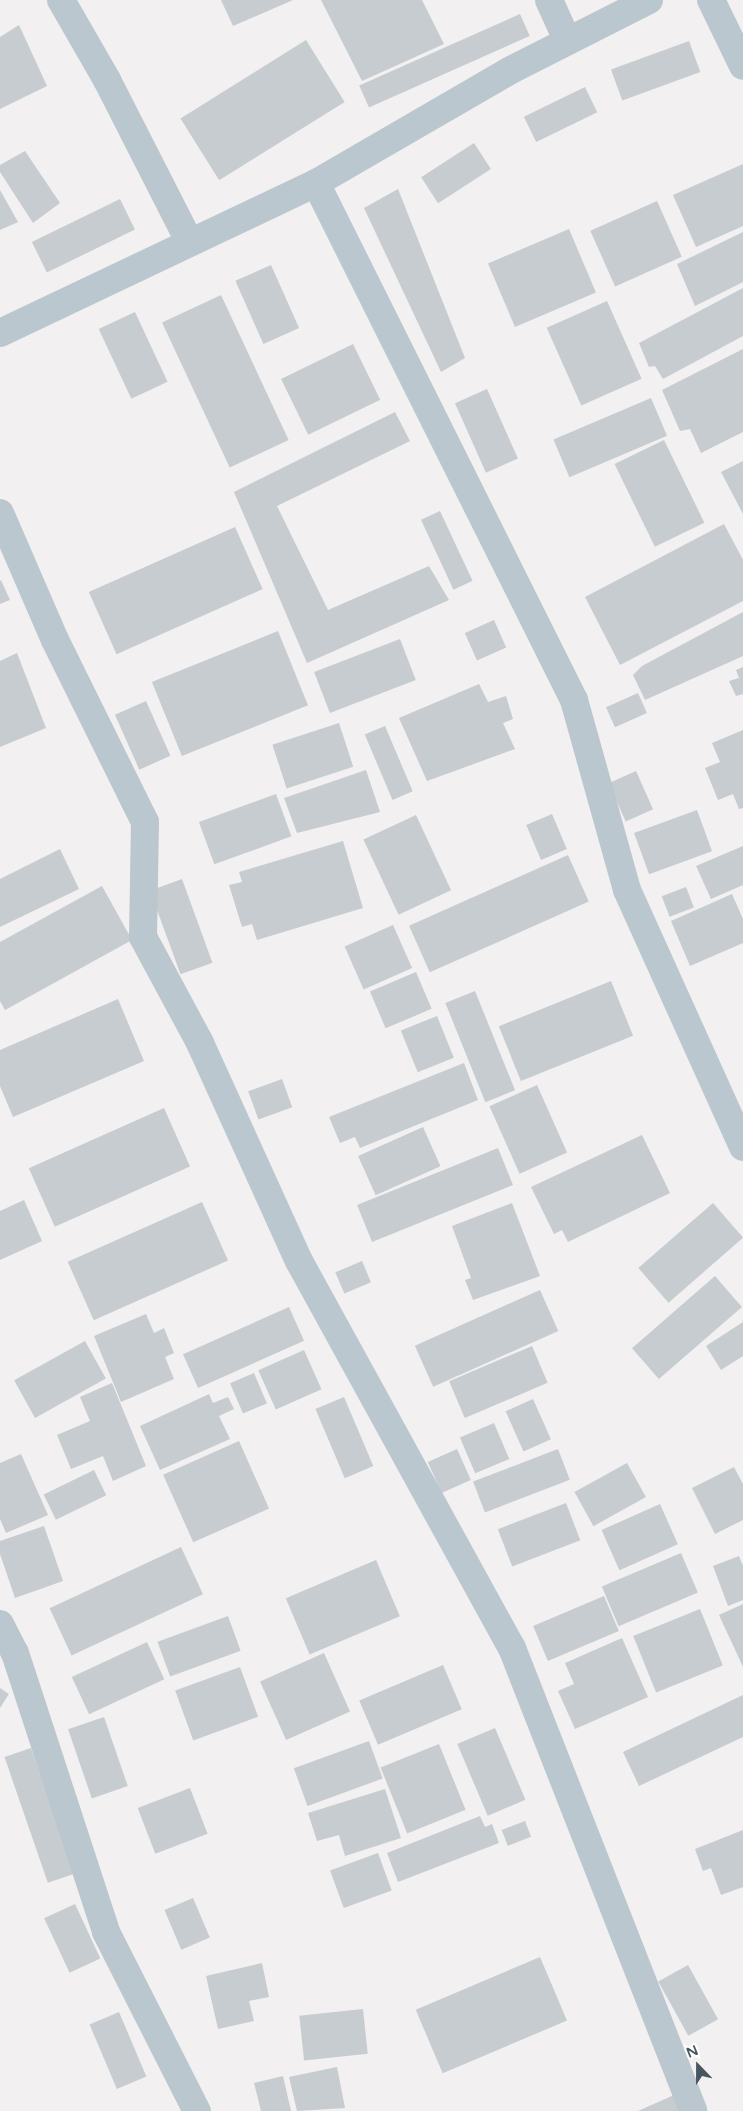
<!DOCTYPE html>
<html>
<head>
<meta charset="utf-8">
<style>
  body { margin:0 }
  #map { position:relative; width:743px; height:2111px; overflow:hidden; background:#f2f0f0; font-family:"Varela Round",sans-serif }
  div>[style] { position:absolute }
  .building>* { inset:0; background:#c6ccd0; transform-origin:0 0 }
  .minor>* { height:28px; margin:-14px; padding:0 14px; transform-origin:14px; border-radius:14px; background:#bac7ce }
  span { translate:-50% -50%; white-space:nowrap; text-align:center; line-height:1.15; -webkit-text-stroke:4px #fff; paint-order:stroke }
  .north { position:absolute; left:673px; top:2041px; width:50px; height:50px; -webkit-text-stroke:4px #fff; paint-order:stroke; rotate:338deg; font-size:14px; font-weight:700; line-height:20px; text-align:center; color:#46575f }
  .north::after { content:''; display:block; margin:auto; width:18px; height:22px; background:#46575f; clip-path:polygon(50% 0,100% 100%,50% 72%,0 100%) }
</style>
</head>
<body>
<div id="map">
  <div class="building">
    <div style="clip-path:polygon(221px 0,293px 0,233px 26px)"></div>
    <div style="clip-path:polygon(321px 0,422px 0,444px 44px,362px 81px)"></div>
    <div style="left:520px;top:14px;width:24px;height:176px;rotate:66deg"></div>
    <div style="clip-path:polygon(19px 25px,47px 86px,0 109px,0 37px)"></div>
    <div style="left:306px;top:40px;width:73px;height:148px;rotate:58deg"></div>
    <div style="left:689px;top:41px;width:33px;height:83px;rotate:70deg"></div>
    <div style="left:585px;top:87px;width:28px;height:68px;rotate:64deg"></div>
    <div style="left:474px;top:143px;width:31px;height:63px;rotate:57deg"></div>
    <div style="clip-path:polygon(25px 151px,60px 203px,33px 223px,0 172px,0 165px)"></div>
    <div style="clip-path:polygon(743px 164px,743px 226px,696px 247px,673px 195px)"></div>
    <div style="clip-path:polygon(398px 189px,465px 358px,441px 372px,364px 208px)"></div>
    <div style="clip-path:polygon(0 190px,18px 222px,0 230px)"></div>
    <div style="left:120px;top:199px;width:34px;height:98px;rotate:64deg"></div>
    <div style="left:657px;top:201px;width:61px;height:73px;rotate:66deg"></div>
    <div style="left:569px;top:229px;width:69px;height:88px;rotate:67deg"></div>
    <div style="clip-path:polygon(743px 232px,743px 282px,695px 306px,677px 264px)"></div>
    <div style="left:271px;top:265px;width:69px;height:39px;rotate:66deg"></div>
    <div style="clip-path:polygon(743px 288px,743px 336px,663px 379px,655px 366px,649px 367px,639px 343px)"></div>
    <div style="left:221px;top:295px;width:160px;height:65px;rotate:65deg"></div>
    <div style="left:607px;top:301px;width:85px;height:66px;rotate:66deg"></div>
    <div style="left:135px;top:312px;width:77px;height:40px;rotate:65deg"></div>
    <div style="left:353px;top:344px;width:62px;height:80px;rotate:64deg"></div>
    <div style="clip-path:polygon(743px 349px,743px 432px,701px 453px,690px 429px,680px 431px,662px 390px)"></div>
    <div style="left:487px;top:389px;width:76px;height:35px;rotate:66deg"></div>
    <div style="left:651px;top:398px;width:41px;height:106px;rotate:67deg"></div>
    <div style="clip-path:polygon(395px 412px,410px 441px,277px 506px,328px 610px,429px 566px,449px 600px,307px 663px,234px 492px)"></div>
    <div style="left:664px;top:440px;width:92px;height:55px;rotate:64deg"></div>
    <div style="clip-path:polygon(743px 461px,743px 514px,721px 472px)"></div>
    <div style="left:440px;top:511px;width:77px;height:21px;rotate:65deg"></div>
    <div style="clip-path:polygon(724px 524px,743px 560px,743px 601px,620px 665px,585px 597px)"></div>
    <div style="left:235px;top:527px;width:68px;height:160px;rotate:66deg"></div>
    <div style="clip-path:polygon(1px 580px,10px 600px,0 604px,0 581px)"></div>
    <div style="clip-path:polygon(743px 612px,743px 656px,645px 700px,633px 675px,642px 666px)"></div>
    <div style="left:494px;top:620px;width:30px;height:32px;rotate:66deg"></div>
    <div style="left:278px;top:631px;width:80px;height:136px;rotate:68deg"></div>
    <div style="left:400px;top:639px;width:44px;height:92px;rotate:69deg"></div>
    <div style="clip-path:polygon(17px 653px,46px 728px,0 747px,0 661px)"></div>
    <div style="clip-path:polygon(743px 667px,743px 694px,736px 696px,729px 681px,739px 678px,736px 670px)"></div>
    <div style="clip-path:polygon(479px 684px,488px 702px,506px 696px,513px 719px,503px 723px,515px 749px,427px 781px,399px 718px)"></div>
    <div style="left:638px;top:693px;width:22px;height:35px;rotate:66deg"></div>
    <div style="left:146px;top:701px;width:60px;height:34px;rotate:66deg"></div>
    <div style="left:339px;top:723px;width:46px;height:70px;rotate:72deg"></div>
    <div style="left:385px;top:726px;width:71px;height:22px;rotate:67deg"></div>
    <div style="clip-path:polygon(743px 730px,743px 808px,739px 809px,733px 794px,718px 800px,705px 768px,720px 762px,712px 743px)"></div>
    <div style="clip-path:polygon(366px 770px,380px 812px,297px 833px,284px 798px)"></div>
    <div style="left:636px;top:771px;width:42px;height:30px;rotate:66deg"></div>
    <div style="left:276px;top:794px;width:45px;height:82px;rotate:70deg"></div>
    <div style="left:697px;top:810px;width:44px;height:67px;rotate:70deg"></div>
    <div style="left:552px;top:814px;width:38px;height:28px;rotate:67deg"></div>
    <div style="left:416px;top:815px;width:83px;height:58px;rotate:65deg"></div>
    <div style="clip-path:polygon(343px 841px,363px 908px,257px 940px,252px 924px,242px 927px,229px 885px,242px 882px,239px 872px)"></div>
    <div style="clip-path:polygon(743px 846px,743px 885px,711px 899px,696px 866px)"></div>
    <div style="clip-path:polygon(60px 849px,79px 889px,0 927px,0 879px)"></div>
    <div style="left:568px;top:855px;width:51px;height:174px;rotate:66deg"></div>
    <div style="left:182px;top:879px;width:89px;height:34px;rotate:70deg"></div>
    <div style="clip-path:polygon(102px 886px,132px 940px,5px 1010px,0 1001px,0 942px)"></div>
    <div style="left:686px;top:887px;width:22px;height:26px;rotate:69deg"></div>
    <div style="clip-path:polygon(732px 894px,743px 919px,743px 943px,690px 966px,671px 921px)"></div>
    <div style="left:393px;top:925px;width:47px;height:53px;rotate:66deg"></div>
    <div style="left:416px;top:972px;width:40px;height:50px;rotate:67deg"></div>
    <div style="left:611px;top:981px;width:59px;height:121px;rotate:68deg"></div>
    <div style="left:475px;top:991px;width:107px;height:32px;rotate:68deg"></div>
    <div style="clip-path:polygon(118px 999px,144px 1061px,13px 1117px,0 1086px,0 1050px)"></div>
    <div style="left:437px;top:1016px;width:45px;height:39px;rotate:68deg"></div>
    <div style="clip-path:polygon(464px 1063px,478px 1100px,360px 1148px,355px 1137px,340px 1143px,329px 1117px)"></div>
    <div style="left:282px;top:1079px;width:30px;height:36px;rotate:70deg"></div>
    <div style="left:537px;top:1085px;width:74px;height:52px;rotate:66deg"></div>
    <div style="left:164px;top:1108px;width:64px;height:148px;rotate:66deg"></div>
    <div style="left:423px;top:1127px;width:43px;height:71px;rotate:66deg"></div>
    <div style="clip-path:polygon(642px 1135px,670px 1193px,568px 1242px,562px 1230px,554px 1234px,531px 1187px)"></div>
    <div style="left:498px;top:1148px;width:40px;height:152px;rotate:68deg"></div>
    <div style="clip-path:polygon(24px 1200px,42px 1241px,0 1260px,0 1211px)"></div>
    <div style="left:202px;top:1202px;width:64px;height:147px;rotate:66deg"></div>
    <div style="clip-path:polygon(512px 1203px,540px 1276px,473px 1300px,465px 1280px,471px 1278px,452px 1226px)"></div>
    <div style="left:713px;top:1203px;width:46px;height:99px;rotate:49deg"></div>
    <div style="left:362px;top:1261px;width:23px;height:29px;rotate:67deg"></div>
    <div style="left:715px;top:1276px;width:41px;height:110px;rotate:49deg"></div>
    <div style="left:540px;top:1290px;width:45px;height:137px;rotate:66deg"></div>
    <div style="left:289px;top:1307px;width:37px;height:116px;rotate:66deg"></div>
    <div style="clip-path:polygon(146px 1314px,154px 1333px,164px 1328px,174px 1353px,165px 1357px,174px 1379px,121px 1402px,94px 1336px)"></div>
    <div style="clip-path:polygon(743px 1322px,743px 1356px,721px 1370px,706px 1346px)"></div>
    <div style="left:85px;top:1341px;width:43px;height:81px;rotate:61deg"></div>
    <div style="left:532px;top:1346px;width:40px;height:90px;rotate:67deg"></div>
    <div style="left:304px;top:1350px;width:43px;height:50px;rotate:66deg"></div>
    <div style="left:254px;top:1373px;width:33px;height:26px;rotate:67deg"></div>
    <div style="clip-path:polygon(112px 1383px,146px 1466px,113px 1481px,103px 1456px,71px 1469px,57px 1435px,90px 1421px,80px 1397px)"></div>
    <div style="clip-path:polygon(209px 1394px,213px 1403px,228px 1397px,234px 1409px,219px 1416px,230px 1439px,160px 1470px,140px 1426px)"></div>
    <div style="left:344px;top:1397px;width:75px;height:31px;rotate:67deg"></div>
    <div style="left:533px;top:1399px;width:44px;height:30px;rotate:66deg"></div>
    <div style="left:494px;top:1423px;width:39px;height:37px;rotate:67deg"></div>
    <div style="left:239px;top:1441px;width:74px;height:83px;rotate:66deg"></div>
    <div style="left:457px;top:1449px;width:34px;height:32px;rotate:66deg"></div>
    <div style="left:558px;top:1449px;width:33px;height:91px;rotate:69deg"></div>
    <div style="clip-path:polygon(21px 1454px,48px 1515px,6px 1533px,0 1519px,0 1463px)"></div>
    <div style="left:627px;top:1463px;width:39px;height:60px;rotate:61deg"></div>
    <div style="clip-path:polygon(734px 1467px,743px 1484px,743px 1520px,715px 1534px,692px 1488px)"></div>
    <div style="left:94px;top:1470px;width:28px;height:56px;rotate:64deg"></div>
    <div style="left:566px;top:1503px;width:40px;height:73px;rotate:69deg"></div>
    <div style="left:660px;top:1504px;width:44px;height:64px;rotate:66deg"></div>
    <div style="clip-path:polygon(44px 1526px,63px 1581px,15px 1598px,0 1554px,0 1541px)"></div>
    <div style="left:181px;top:1547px;width:52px;height:145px;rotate:65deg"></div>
    <div style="left:681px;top:1553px;width:43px;height:86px;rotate:67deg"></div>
    <div style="clip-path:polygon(739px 1556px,743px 1566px,743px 1600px,728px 1606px,713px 1566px)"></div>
    <div style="left:376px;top:1560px;width:61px;height:98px;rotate:67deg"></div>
    <div style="left:604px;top:1596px;width:38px;height:77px;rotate:67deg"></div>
    <div style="clip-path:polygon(743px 1604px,743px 1667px,719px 1615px)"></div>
    <div style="left:700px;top:1609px;width:61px;height:72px;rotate:68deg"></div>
    <div style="left:228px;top:1616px;width:37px;height:75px;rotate:70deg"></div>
    <div style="clip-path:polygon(622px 1638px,648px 1697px,575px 1729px,558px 1691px,574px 1684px,565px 1663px)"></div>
    <div style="left:147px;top:1642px;width:41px;height:83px;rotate:65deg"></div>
    <div style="left:324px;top:1653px;width:64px;height:70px;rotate:66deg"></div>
    <div style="left:443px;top:1665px;width:48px;height:91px;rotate:67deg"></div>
    <div style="left:240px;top:1667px;width:53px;height:69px;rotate:70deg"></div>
    <div style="clip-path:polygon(0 1688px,9px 1694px,0 1708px)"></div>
    <div style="clip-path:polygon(743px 1695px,743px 1737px,639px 1786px,623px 1752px)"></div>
    <div style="left:104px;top:1717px;width:73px;height:38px;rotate:71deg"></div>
    <div style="left:495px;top:1728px;width:78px;height:41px;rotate:67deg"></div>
    <div style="left:369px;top:1741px;width:40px;height:80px;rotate:70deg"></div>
    <div style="left:439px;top:1744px;width:71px;height:63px;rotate:68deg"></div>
    <div style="left:31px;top:1748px;width:133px;height:28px;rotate:71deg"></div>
    <div style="left:190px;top:1788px;width:49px;height:56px;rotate:69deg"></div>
    <div style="clip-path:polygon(385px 1789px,401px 1838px,345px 1856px,339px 1835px,317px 1841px,308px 1813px)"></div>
    <div style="clip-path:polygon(480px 1816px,485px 1827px,492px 1824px,499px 1843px,398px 1882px,387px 1853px)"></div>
    <div style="left:525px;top:1821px;width:17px;height:25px;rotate:69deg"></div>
    <div style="clip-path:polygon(743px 1830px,743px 1887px,721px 1895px,711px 1868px,703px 1871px,695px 1849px)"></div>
    <div style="left:378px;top:1853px;width:40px;height:51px;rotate:70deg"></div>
    <div style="left:193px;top:1898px;width:43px;height:31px;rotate:67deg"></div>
    <div style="left:75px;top:1904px;width:60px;height:34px;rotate:65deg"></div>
    <div style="left:540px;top:1957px;width:69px;height:135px;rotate:67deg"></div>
    <div style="clip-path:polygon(262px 1963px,269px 1997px,249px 2001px,254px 2021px,218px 2029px,206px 1976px)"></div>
    <div style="left:688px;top:1965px;width:62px;height:34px;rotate:61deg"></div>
    <div style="left:363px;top:2009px;width:45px;height:64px;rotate:84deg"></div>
    <div style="left:119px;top:2012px;width:70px;height:32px;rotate:67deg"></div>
    <div style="clip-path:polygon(337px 2067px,345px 2108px,297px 2111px,289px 2077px)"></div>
    <div style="clip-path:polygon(283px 2076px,291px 2111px,261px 2111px,254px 2083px)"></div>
    <div style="clip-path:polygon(674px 2095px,682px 2111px,638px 2111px)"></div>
  </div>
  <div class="minor">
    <div style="left:61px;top:0;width:92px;rotate:60.1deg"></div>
    <div style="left:107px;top:80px;width:181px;rotate:63deg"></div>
    <div style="left:549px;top:0;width:44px;rotate:65.8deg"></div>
    <div style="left:711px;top:0;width:73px;rotate:64.1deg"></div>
    <div style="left:316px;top:183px;width:578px;rotate:63.48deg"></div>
    <div style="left:574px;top:700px;width:197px;rotate:74.4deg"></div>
    <div style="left:627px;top:890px;width:282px;rotate:65.7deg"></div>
    <div style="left:0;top:333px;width:350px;rotate:-25.4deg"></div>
    <div style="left:316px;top:183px;width:223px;rotate:-30.1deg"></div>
    <div style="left:509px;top:71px;width:157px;rotate:-26.9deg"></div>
    <div style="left:0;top:513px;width:138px;rotate:66.6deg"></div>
    <div style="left:55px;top:640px;width:203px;rotate:63.7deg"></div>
    <div style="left:145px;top:822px;width:115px;rotate:91deg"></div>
    <div style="left:143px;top:937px;width:120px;rotate:61.7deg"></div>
    <div style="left:200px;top:1043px;width:239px;rotate:65.6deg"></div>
    <div style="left:299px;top:1261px;width:442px;rotate:61.2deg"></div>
    <div style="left:512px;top:1648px;width:497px;rotate:68.6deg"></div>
    <div style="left:0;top:1624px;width:33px;rotate:63deg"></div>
    <div style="left:15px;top:1653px;width:293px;rotate:71.9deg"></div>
    <div style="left:106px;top:1932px;width:201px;rotate:63.1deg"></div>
  </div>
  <div class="north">N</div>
</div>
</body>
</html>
